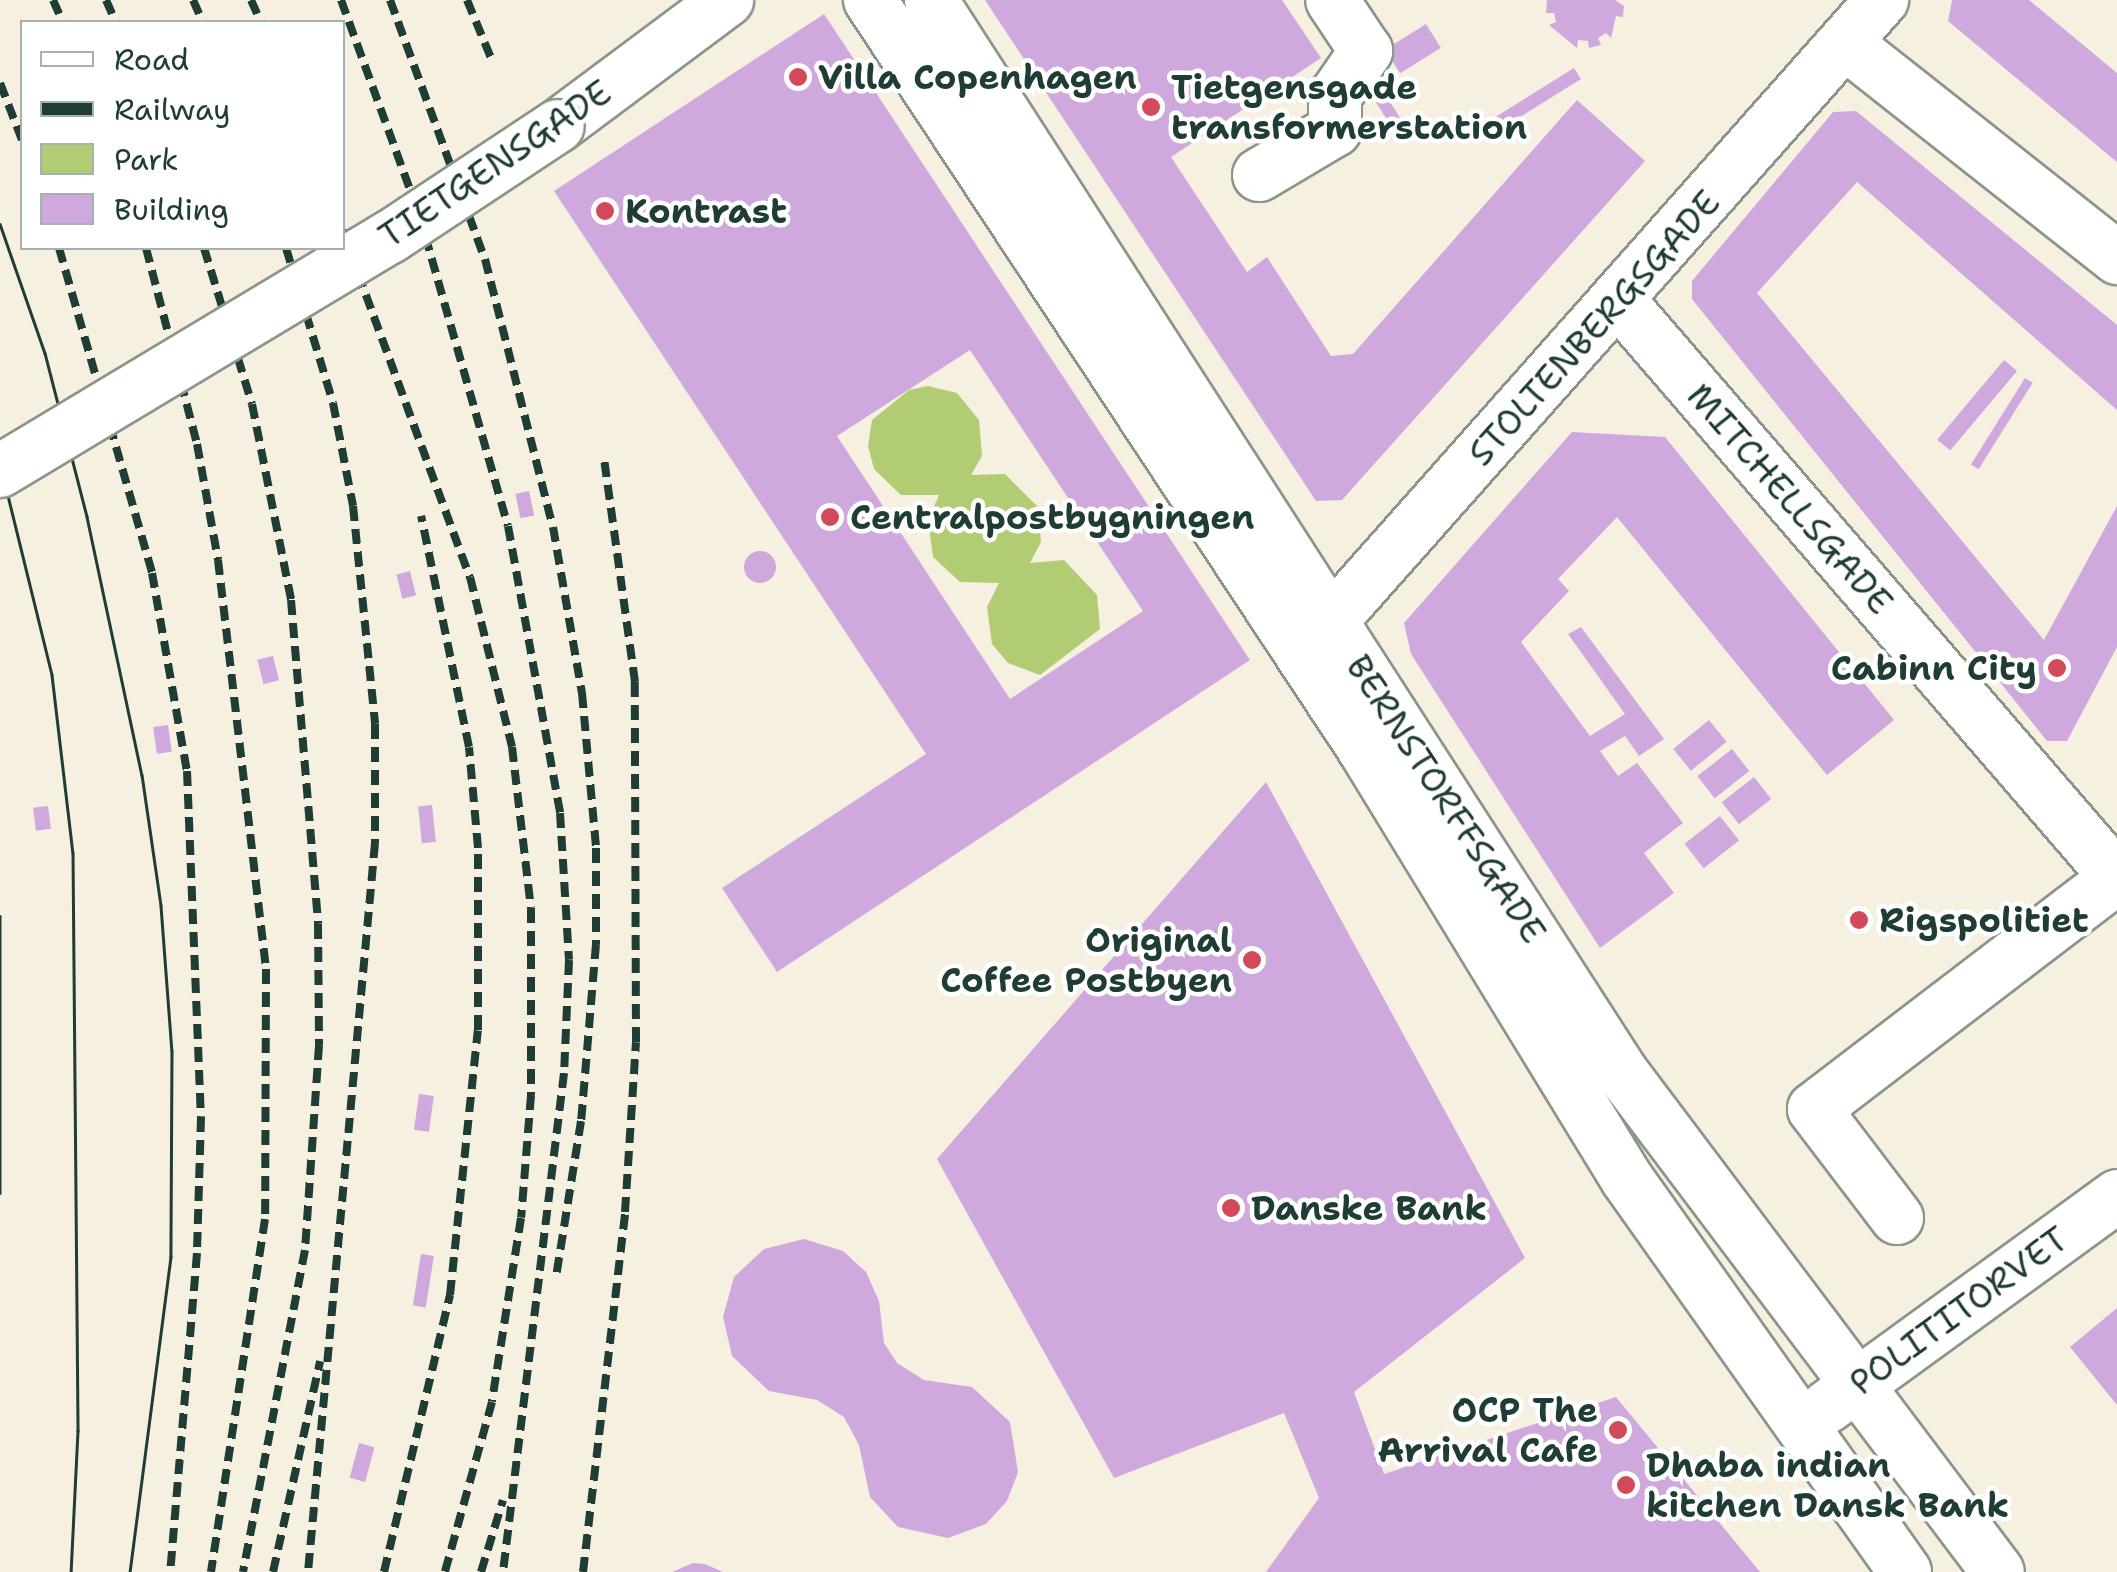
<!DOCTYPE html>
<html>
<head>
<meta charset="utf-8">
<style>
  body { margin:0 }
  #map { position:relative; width:2117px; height:1572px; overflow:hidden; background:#f6f0e1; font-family:"Shantell Sans",sans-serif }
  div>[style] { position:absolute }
  .green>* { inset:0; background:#b1cc73 }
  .building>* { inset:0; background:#cfa8de; transform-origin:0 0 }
  .round { border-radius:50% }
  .roads { filter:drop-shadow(2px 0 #8a968a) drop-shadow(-2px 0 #8a968a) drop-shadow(0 2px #8a968a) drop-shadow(0 -2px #8a968a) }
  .minor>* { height:52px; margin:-26px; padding:0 26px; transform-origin:26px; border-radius:26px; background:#fff }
  .tram>* { height:2.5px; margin:-1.25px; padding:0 1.25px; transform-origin:1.25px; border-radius:1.25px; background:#1f3d34 }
  .rail>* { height:8px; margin-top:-4px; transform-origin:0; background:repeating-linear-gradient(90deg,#1f3d34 0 15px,transparent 0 23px) }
  .bridges { filter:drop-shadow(2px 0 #8a968a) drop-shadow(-2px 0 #8a968a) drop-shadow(0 2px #8a968a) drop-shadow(0 -2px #8a968a) }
  .minor-bridge>* { height:52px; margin:-26px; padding:0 26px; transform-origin:26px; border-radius:26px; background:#fff }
  .dots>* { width:28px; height:28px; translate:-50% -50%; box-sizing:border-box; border:5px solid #fff; border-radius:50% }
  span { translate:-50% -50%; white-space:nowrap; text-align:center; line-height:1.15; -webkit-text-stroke:9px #fff; paint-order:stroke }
  .poi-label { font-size:35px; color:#1f3d34; font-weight:700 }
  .left { translate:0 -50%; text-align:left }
  .right { translate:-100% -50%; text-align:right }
  .street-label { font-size:35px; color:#1f3d34 }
  .legend { position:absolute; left:20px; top:20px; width:325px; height:230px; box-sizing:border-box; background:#fff; border:2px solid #a5b1ae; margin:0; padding:12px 18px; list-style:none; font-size:30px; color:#1f3d34 }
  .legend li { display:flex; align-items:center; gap:20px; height:50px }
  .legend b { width:50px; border:2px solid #a5b1ae }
</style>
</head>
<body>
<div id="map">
  <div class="green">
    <div style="clip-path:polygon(928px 386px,957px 393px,979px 420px,982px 456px,971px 475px,1005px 474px,1038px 507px,1041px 542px,1030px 563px,1064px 560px,1097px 595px,1100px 629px,1040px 675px,1008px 663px,992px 644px,987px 607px,999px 583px,960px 582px,933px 557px,928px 520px,939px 495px,901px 495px,874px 469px,868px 446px,872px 420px,909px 390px)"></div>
  </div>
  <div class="building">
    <div style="clip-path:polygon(985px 0,1282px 0,1321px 58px,1171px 157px,1247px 272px,1267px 257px,1331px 356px,1353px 354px,1577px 100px,1645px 161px,1342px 500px,1316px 501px)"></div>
    <div style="clip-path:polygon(1547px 0,1615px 0,1624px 6px,1623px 17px,1616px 16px,1611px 38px,1606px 33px,1598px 38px,1601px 45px,1589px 48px,1588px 41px,1578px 40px,1577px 48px,1549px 25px,1556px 22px,1554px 13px,1546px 13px)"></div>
    <div style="clip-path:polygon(1952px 0,2029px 0,2117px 73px,2117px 162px,1948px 21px)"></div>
    <div style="clip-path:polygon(evenodd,824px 14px,1250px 660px,777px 972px,722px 888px,926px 754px,554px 191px,824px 14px,970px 350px,1143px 611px,1010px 699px,837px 436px,970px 350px)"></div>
    <div style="left:1426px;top:24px;width:28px;height:48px;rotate:58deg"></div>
    <div style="left:1574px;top:68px;width:13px;height:110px;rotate:58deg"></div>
    <div style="left:1386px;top:96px;width:45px;height:12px;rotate:57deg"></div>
    <div style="clip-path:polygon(1856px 111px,2117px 325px,2117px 410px,1857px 182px,1757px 293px,2044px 640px,2117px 506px,2117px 647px,2067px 741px,2047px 741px,1692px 299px,1692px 281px,1833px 112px)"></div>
    <div style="left:2004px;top:360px;width:17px;height:104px;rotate:40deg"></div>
    <div style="left:2025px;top:378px;width:9px;height:102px;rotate:32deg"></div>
    <div style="clip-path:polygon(1572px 432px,1665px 437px,1894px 720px,1827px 775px,1617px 517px,1558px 579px,1569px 591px,1521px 642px,1590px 736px,1625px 714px,1568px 634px,1581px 627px,1664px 739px,1639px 756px,1625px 736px,1600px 751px,1618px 776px,1637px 763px,1683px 823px,1644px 853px,1674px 893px,1600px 948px,1411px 654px,1404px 623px)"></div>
    <div style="left:529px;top:491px;width:25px;height:14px;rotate:78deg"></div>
    <div class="round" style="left:744px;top:551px;width:32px;height:32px"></div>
    <div style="left:410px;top:571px;width:25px;height:14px;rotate:76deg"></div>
    <div style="left:273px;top:656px;width:25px;height:16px;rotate:76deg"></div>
    <div style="left:1709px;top:720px;width:28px;height:46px;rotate:51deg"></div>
    <div style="left:168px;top:725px;width:27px;height:15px;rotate:82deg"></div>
    <div style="left:1732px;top:749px;width:28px;height:44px;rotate:52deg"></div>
    <div style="left:1754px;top:777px;width:28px;height:41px;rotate:52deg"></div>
    <div style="clip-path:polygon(1266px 782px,1525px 1258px,1354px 1392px,1384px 1474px,1616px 1397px,1760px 1572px,1266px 1572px,1319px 1498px,1284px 1413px,1114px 1478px,937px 1159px)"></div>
    <div style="left:432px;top:805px;width:37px;height:14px;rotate:84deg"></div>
    <div style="left:48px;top:806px;width:23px;height:15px;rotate:83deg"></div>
    <div style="left:1720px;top:816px;width:31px;height:45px;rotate:52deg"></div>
    <div style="left:419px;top:1094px;width:15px;height:36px;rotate:8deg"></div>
    <div style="clip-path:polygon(804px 1239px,843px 1251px,866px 1272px,879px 1301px,884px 1343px,897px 1363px,924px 1380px,972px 1387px,1010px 1422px,1018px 1472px,1007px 1501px,986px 1524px,948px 1538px,898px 1527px,870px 1497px,859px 1445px,844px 1417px,817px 1400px,769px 1391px,732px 1356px,723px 1317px,734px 1277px,764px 1249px)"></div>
    <div style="left:421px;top:1254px;width:13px;height:52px;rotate:9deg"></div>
    <div style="clip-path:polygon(2117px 1308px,2117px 1405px,2070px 1347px)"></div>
    <div style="left:359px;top:1443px;width:16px;height:36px;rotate:15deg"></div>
    <div style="clip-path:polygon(693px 1563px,705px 1564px,723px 1572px,672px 1572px)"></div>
  </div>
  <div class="roads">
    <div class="minor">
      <div style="left:870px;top:0;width:897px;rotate:56.59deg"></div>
      <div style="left:1364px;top:749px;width:504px;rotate:58.55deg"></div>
      <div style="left:1627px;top:1179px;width:481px;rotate:54.7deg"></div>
      <div style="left:931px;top:0;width:1278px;rotate:57.21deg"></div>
      <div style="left:1623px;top:1074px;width:623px;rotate:53.02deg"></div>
      <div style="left:1845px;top:43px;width:347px;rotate:38.3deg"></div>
      <div style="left:558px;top:126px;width:211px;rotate:-36.7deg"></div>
      <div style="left:1259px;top:175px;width:88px;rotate:-30.6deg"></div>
      <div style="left:1335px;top:130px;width:34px;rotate:-90deg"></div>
      <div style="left:1335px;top:96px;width:55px;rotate:-55.4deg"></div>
      <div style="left:1366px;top:51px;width:61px;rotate:-123.7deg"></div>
      <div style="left:1620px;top:302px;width:761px;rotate:49.21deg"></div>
      <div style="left:1303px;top:636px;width:56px;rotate:-37.1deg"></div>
      <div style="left:1348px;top:602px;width:805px;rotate:-48.43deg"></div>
      <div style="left:1897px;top:1218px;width:137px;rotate:-127.3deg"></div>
      <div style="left:1814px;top:1109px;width:382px;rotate:-37.4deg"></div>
      <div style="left:1827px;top:1407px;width:359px;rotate:-36deg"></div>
    </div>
  </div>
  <div class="tram">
    <div style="left:0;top:224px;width:137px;rotate:70.8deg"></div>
    <div style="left:45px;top:353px;width:169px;rotate:75.6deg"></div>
    <div style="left:87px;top:517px;width:264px;rotate:78deg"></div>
    <div style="left:142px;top:775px;width:132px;rotate:81.7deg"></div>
    <div style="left:161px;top:906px;width:145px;rotate:85.7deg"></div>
    <div style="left:172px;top:1051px;width:206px;rotate:90.3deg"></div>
    <div style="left:171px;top:1257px;width:318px;rotate:97.4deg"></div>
    <div style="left:0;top:463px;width:218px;rotate:76.2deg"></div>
    <div style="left:52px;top:675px;width:179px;rotate:83.3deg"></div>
    <div style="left:73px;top:853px;width:578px;rotate:89.5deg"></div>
    <div style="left:78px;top:1431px;width:141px;rotate:92.8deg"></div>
    <div style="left:0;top:916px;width:277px;rotate:90deg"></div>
  </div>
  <div class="rail">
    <div style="left:53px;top:0;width:24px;rotate:66deg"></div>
    <div style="left:106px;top:0;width:24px;rotate:66deg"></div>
    <div style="left:193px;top:0;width:24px;rotate:66deg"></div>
    <div style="left:251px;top:0;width:24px;rotate:66deg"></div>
    <div style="left:341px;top:0;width:228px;rotate:70deg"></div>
    <div style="left:419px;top:214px;width:324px;rotate:74.1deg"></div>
    <div style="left:508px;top:526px;width:292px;rotate:79.7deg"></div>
    <div style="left:560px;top:813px;width:147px;rotate:86.5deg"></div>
    <div style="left:569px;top:960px;width:113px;rotate:92.5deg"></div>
    <div style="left:564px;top:1073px;width:503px;rotate:96.97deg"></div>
    <div style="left:390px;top:0;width:276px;rotate:69.9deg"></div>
    <div style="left:485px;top:259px;width:276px;rotate:75.8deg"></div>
    <div style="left:553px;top:527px;width:169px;rotate:80.1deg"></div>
    <div style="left:582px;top:693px;width:156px;rotate:84.8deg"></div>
    <div style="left:596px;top:848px;width:96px;rotate:90deg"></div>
    <div style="left:596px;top:944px;width:178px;rotate:94.8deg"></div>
    <div style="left:581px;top:1121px;width:158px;rotate:99.1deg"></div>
    <div style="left:467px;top:0;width:63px;rotate:67.5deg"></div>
    <div style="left:0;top:83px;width:61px;rotate:68.9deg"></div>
    <div style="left:342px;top:230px;width:370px;rotate:69.8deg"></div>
    <div style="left:470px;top:577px;width:175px;rotate:76.1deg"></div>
    <div style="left:512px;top:747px;width:162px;rotate:83.3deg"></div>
    <div style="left:531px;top:908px;width:187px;rotate:90deg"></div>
    <div style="left:531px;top:1095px;width:123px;rotate:94.6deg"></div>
    <div style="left:521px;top:1218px;width:186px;rotate:99deg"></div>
    <div style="left:492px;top:1402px;width:176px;rotate:105.5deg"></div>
    <div style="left:59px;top:248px;width:338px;rotate:74deg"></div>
    <div style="left:152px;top:573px;width:201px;rotate:80deg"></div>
    <div style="left:187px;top:771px;width:346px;rotate:87.7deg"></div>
    <div style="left:201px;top:1117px;width:136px;rotate:91.7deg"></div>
    <div style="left:197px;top:1253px;width:320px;rotate:94.8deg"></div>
    <div style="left:146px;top:248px;width:203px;rotate:75.4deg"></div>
    <div style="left:197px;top:444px;width:118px;rotate:79.7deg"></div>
    <div style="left:218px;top:560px;width:412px;rotate:83.3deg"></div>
    <div style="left:266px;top:969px;width:250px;rotate:90.2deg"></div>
    <div style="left:265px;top:1219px;width:357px;rotate:98.7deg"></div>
    <div style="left:204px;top:248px;width:163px;rotate:72.9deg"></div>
    <div style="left:252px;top:404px;width:200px;rotate:78.7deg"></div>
    <div style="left:291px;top:600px;width:325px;rotate:85.2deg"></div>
    <div style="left:318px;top:924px;width:121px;rotate:89.5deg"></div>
    <div style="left:319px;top:1045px;width:205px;rotate:93.9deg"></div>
    <div style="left:305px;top:1250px;width:328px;rotate:100.9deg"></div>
    <div style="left:286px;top:248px;width:162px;rotate:73.1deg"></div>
    <div style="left:333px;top:403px;width:105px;rotate:79deg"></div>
    <div style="left:353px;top:506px;width:219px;rotate:84.2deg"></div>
    <div style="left:375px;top:724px;width:119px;rotate:90deg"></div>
    <div style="left:375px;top:843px;width:732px;rotate:95.25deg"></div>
    <div style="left:273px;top:1572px;width:216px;rotate:-77.4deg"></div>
    <div style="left:384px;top:1572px;width:285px;rotate:-76.6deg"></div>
    <div style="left:450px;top:1295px;width:266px;rotate:-84deg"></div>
    <div style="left:478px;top:1030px;width:182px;rotate:-90deg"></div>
    <div style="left:478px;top:848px;width:101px;rotate:-95.1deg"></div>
    <div style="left:469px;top:747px;width:236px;rotate:-101.7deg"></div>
    <div style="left:481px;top:1572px;width:75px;rotate:-73deg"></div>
    <div style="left:583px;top:1572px;width:362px;rotate:-83.3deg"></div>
    <div style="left:625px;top:1212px;width:170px;rotate:-86.3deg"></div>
    <div style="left:636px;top:1042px;width:360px;rotate:-90.2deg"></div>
    <div style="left:635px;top:682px;width:225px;rotate:-97.9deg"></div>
  </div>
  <div class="bridges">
    <div class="minor-bridge">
      <div style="left:0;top:471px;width:455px;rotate:-31deg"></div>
      <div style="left:390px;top:237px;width:201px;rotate:-33.5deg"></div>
    </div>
  </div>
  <div class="dots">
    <div style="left:798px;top:77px;background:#d1495b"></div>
    <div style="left:1151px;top:107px;background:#d1495b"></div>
    <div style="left:605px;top:211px;background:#d1495b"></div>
    <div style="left:830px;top:517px;background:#d1495b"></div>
    <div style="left:2057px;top:668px;background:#d1495b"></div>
    <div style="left:1859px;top:920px;background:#d1495b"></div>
    <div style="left:1252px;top:960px;background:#d1495b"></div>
    <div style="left:1231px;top:1208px;background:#d1495b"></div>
    <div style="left:1618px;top:1430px;background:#d1495b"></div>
    <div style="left:1626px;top:1485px;background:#d1495b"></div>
  </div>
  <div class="poi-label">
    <span class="left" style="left:818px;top:77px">Villa Copenhagen</span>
    <span class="left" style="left:1171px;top:107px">Tietgensgade<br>transformerstation</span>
    <span class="left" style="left:625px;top:211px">Kontrast</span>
    <span class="left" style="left:850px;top:517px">Centralpostbygningen</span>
    <span class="right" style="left:2037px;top:668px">Cabinn City</span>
    <span class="left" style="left:1879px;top:920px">Rigspolitiet</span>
    <span class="right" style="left:1232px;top:960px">Original<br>Coffee Postbyen</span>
    <span class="left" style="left:1251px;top:1208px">Danske Bank</span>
    <span class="right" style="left:1598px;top:1430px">OCP The<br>Arrival Cafe</span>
    <span class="left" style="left:1646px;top:1485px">Dhaba indian<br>kitchen Dansk Bank</span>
  </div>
  <div class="street-label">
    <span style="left:495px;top:164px;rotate:-34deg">TIETGENSGADE</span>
    <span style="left:1594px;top:328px;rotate:-48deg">STOLTENBERGSGADE</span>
    <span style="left:1790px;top:499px;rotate:49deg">MITCHELLSGADE</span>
    <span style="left:1446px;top:799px;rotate:57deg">BERNSTORFFSGADE</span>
    <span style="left:1959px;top:1311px;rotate:-36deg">POLITITORVET</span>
  </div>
  <ul class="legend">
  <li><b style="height:12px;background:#fff"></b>Road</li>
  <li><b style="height:12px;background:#1f3d34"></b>Railway</li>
  <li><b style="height:28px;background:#b1cc73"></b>Park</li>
  <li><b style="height:28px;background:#cfa8de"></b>Building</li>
  </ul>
</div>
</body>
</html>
